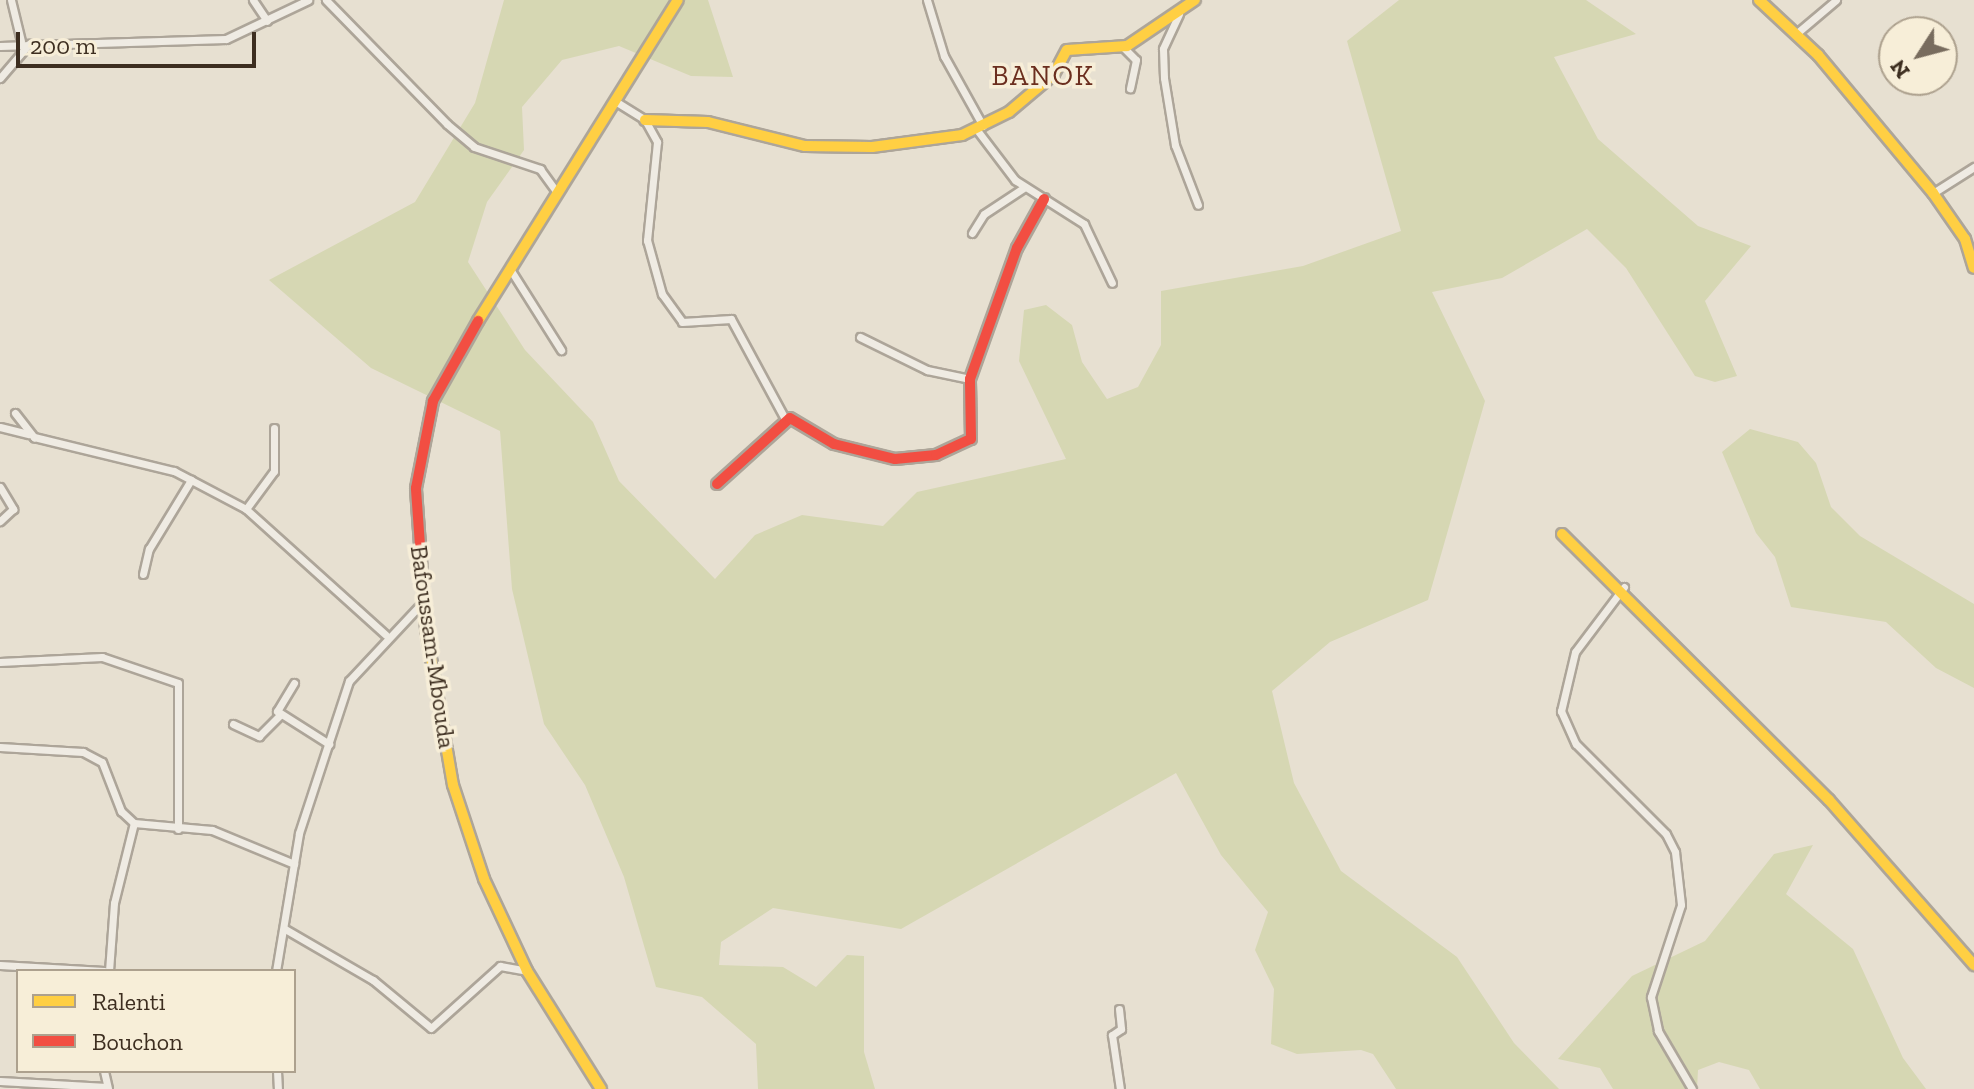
<!DOCTYPE html>
<html>
<head>
<meta charset="utf-8">
<style>
  body { margin:0 }
  #map { position:relative; width:1974px; height:1089px; overflow:hidden; background:#e7e0d1; font-family:"Zilla Slab",serif }
  div>[style] { position:absolute }
  .green>* { inset:0; background:#d6d7b3 }
  .roads { filter:drop-shadow(2px 0 #ada599) drop-shadow(-2px 0 #ada599) drop-shadow(0 2px #ada599) drop-shadow(0 -2px #ada599) }
  .street>* { height:7px; margin:-3.5px; padding:0 3.5px; transform-origin:3.5px; border-radius:3.5px; background:#efebe3 }
  .slow>* { height:10px; margin:-5px; padding:0 5px; transform-origin:5px; border-radius:5px; background:#ffcf43 }
  .jam>* { height:10px; margin:-5px; padding:0 5px; transform-origin:5px; border-radius:5px; background:#f24e42 }
  span { translate:-50% -50%; white-space:nowrap; text-align:center; line-height:1.15; -webkit-text-stroke:7px #f7eed8; paint-order:stroke }
  .street-label { font-size:24px; color:#3d2e20 }
  .quarter-label { font-size:28px; color:#6b2e1e; letter-spacing:2px }
  .legend { position:absolute; left:16px; top:969px; width:280px; height:104px; box-sizing:border-box; background:#f7eed8; border:2px solid #ada18e; margin:0; padding:10px 14px; list-style:none; font-size:24px; color:#3d2e20 }
  .legend li { display:flex; align-items:center; gap:16px; height:40px }
  .legend b { width:40px; border:2px solid #ada18e }
  .north { position:absolute; left:1878px; top:16px; width:80px; height:80px; box-sizing:border-box; background:#f7eed8; border:2px solid #ada18e; border-radius:50%; rotate:234deg; font-size:22px; font-weight:700; line-height:32px; text-align:center; color:#3d2e20 }
  .north::after { content:''; display:block; margin:auto; width:28px; height:36px; background:#786c5e; clip-path:polygon(50% 0,100% 100%,50% 72%,0 100%) }
  .scale { position:absolute; left:16px; top:32px; width:240px; height:36px; box-sizing:border-box; border:4px solid #3d2e20; border-top:0; padding-left:10px; font-size:24px; line-height:28px; white-space:nowrap; color:#3d2e20; -webkit-text-stroke:6px #f7eed8; paint-order:stroke }
</style>
</head>
<body>
<div id="map">
  <div class="green">
    <div style="clip-path:polygon(504px 0,708px 0,733px 77px,691px 76px,619px 46px,562px 60px,522px 107px,524px 150px,487px 202px,468px 262px,525px 350px,593px 422px,619px 481px,715px 579px,755px 535px,802px 515px,883px 526px,917px 492px,1066px 459px,1019px 361px,1024px 310px,1046px 305px,1072px 325px,1082px 362px,1107px 399px,1138px 387px,1161px 345px,1161px 291px,1303px 266px,1401px 231px,1347px 41px,1399px 0,1586px 0,1636px 34px,1554px 57px,1598px 139px,1698px 226px,1751px 246px,1705px 301px,1737px 376px,1715px 382px,1695px 376px,1626px 268px,1587px 229px,1502px 278px,1432px 292px,1485px 401px,1428px 600px,1330px 642px,1272px 691px,1294px 783px,1341px 871px,1457px 957px,1514px 1043px,1559px 1089px,1396px 1089px,1373px 1054px,1361px 1050px,1297px 1054px,1271px 1044px,1274px 989px,1255px 950px,1268px 912px,1221px 855px,1176px 773px,901px 929px,773px 908px,721px 942px,719px 965px,783px 967px,816px 987px,847px 955px,864px 956px,864px 1052px,875px 1089px,758px 1089px,756px 1044px,702px 997px,656px 987px,624px 877px,585px 785px,544px 724px,512px 589px,500px 431px,371px 368px,269px 280px,415px 202px,475px 103px)"></div>
    <div style="clip-path:polygon(1750px 429px,1798px 442px,1816px 463px,1831px 507px,1860px 536px,1974px 604px,1974px 688px,1936px 668px,1886px 622px,1791px 607px,1775px 557px,1756px 533px,1722px 452px)"></div>
    <div style="clip-path:polygon(1813px 845px,1786px 894px,1853px 949px,1903px 1058px,1926px 1089px,1760px 1089px,1749px 1070px,1719px 1062px,1698px 1070px,1697px 1089px,1613px 1089px,1600px 1068px,1558px 1059px,1632px 976px,1705px 941px,1774px 854px)"></div>
  </div>
  <div class="roads">
    <div class="street">
      <div style="left:11px;top:0;width:42px;rotate:76.3deg"></div>
      <div style="left:253px;top:0;width:25px;rotate:56deg"></div>
      <div style="left:326px;top:0;width:173px;rotate:45.7deg"></div>
      <div style="left:447px;top:124px;width:35px;rotate:40deg"></div>
      <div style="left:474px;top:147px;width:70px;rotate:18.4deg"></div>
      <div style="left:540px;top:169px;width:29px;rotate:54deg"></div>
      <div style="left:927px;top:0;width:59px;rotate:73.1deg"></div>
      <div style="left:944px;top:56px;width:80px;rotate:60.9deg"></div>
      <div style="left:1179px;top:14px;width:38px;rotate:115deg"></div>
      <div style="left:1163px;top:49px;width:29px;rotate:88deg"></div>
      <div style="left:1164px;top:78px;width:68px;rotate:80.7deg"></div>
      <div style="left:1175px;top:145px;width:64px;rotate:69deg"></div>
      <div style="left:1797px;top:33px;width:51px;rotate:-40.2deg"></div>
      <div style="left:0;top:46px;width:226px;rotate:-1.8deg"></div>
      <div style="left:226px;top:39px;width:91px;rotate:-25.4deg"></div>
      <div style="left:1123px;top:47px;width:18px;rotate:45deg"></div>
      <div style="left:1136px;top:60px;width:29px;rotate:102deg"></div>
      <div style="left:0;top:78px;width:45px;rotate:-49.5deg"></div>
      <div style="left:615px;top:101px;width:36px;rotate:32deg"></div>
      <div style="left:645px;top:120px;width:25px;rotate:61deg"></div>
      <div style="left:657px;top:142px;width:99px;rotate:95.8deg"></div>
      <div style="left:647px;top:240px;width:56px;rotate:74.5deg"></div>
      <div style="left:662px;top:294px;width:34px;rotate:54deg"></div>
      <div style="left:682px;top:322px;width:49px;rotate:-3.5deg"></div>
      <div style="left:731px;top:319px;width:114px;rotate:61.6deg"></div>
      <div style="left:977px;top:130px;width:63px;rotate:52.8deg"></div>
      <div style="left:1015px;top:180px;width:82px;rotate:32.5deg"></div>
      <div style="left:1084px;top:224px;width:65px;rotate:64.6deg"></div>
      <div style="left:1933px;top:193px;width:49px;rotate:-32.4deg"></div>
      <div style="left:972px;top:233px;width:22px;rotate:-58deg"></div>
      <div style="left:984px;top:214px;width:49px;rotate:-33.4deg"></div>
      <div style="left:510px;top:269px;width:96px;rotate:57.8deg"></div>
      <div style="left:860px;top:337px;width:75px;rotate:26.2deg"></div>
      <div style="left:927px;top:370px;width:44px;rotate:11.8deg"></div>
      <div style="left:15px;top:413px;width:31px;rotate:52deg"></div>
      <div style="left:34px;top:437px;width:144px;rotate:13.7deg"></div>
      <div style="left:174px;top:471px;width:81px;rotate:27.8deg"></div>
      <div style="left:246px;top:509px;width:188px;rotate:42deg"></div>
      <div style="left:0;top:427px;width:30px;rotate:14deg"></div>
      <div style="left:0;top:487px;width:26px;rotate:59deg"></div>
      <div style="left:13px;top:509px;width:18px;rotate:137deg"></div>
      <div style="left:246px;top:509px;width:47px;rotate:-53.6deg"></div>
      <div style="left:274px;top:471px;width:43px;rotate:-90deg"></div>
      <div style="left:143px;top:574px;width:26px;rotate:-77deg"></div>
      <div style="left:149px;top:549px;width:81px;rotate:-58.7deg"></div>
      <div style="left:1624px;top:587px;width:81px;rotate:127deg"></div>
      <div style="left:1575px;top:652px;width:61px;rotate:103.3deg"></div>
      <div style="left:1561px;top:711px;width:36px;rotate:66deg"></div>
      <div style="left:1576px;top:744px;width:127px;rotate:45deg"></div>
      <div style="left:1666px;top:834px;width:20px;rotate:63deg"></div>
      <div style="left:1675px;top:852px;width:53px;rotate:83.5deg"></div>
      <div style="left:1681px;top:905px;width:97px;rotate:108.1deg"></div>
      <div style="left:1651px;top:997px;width:35px;rotate:78deg"></div>
      <div style="left:1658px;top:1031px;width:67px;rotate:59.6deg"></div>
      <div style="left:0;top:662px;width:102px;rotate:-2.8deg"></div>
      <div style="left:102px;top:657px;width:80px;rotate:18.9deg"></div>
      <div style="left:178px;top:683px;width:146px;rotate:90deg"></div>
      <div style="left:294px;top:683px;width:33px;rotate:121deg"></div>
      <div style="left:277px;top:711px;width:62px;rotate:32.4deg"></div>
      <div style="left:233px;top:724px;width:29px;rotate:25deg"></div>
      <div style="left:259px;top:736px;width:30px;rotate:-45deg"></div>
      <div style="left:0;top:747px;width:83px;rotate:3.4deg"></div>
      <div style="left:83px;top:752px;width:21px;rotate:28deg"></div>
      <div style="left:102px;top:762px;width:53px;rotate:68.8deg"></div>
      <div style="left:121px;top:811px;width:18px;rotate:43deg"></div>
      <div style="left:285px;top:929px;width:102px;rotate:30.1deg"></div>
      <div style="left:373px;top:980px;width:75px;rotate:39.6deg"></div>
      <div style="left:431px;top:1028px;width:93px;rotate:-41.9deg"></div>
      <div style="left:500px;top:966px;width:27px;rotate:10deg"></div>
      <div style="left:0;top:965px;width:104px;rotate:3.3deg"></div>
      <div style="left:109px;top:971px;width:68px;rotate:-85.8deg"></div>
      <div style="left:114px;top:903px;width:82px;rotate:-76deg"></div>
      <div style="left:134px;top:823px;width:78px;rotate:5.1deg"></div>
      <div style="left:212px;top:830px;width:89px;rotate:22.5deg"></div>
      <div style="left:276px;top:971px;width:140px;rotate:-80.5deg"></div>
      <div style="left:299px;top:833px;width:160px;rotate:-71.8deg"></div>
      <div style="left:349px;top:681px;width:105px;rotate:-46.9deg"></div>
      <div style="left:1119px;top:1009px;width:20px;rotate:84deg"></div>
      <div style="left:1121px;top:1029px;width:11px;rotate:146deg"></div>
      <div style="left:1112px;top:1035px;width:55px;rotate:81.6deg"></div>
      <div style="left:104px;top:1071px;width:18px;rotate:77deg"></div>
      <div style="left:277px;top:1071px;width:18px;rotate:87deg"></div>
      <div style="left:0;top:1081px;width:107px;rotate:3.2deg"></div>
    </div>
    <div class="slow">
      <div style="left:1759px;top:0;width:81px;rotate:43deg"></div>
      <div style="left:1818px;top:55px;width:180px;rotate:50.2deg"></div>
      <div style="left:1933px;top:193px;width:56px;rotate:55.2deg"></div>
      <div style="left:1965px;top:239px;width:30px;rotate:73deg"></div>
      <div style="left:645px;top:120px;width:63px;rotate:1.8deg"></div>
      <div style="left:708px;top:122px;width:100px;rotate:13.9deg"></div>
      <div style="left:805px;top:146px;width:67px;rotate:0.9deg"></div>
      <div style="left:872px;top:147px;width:91px;rotate:-7.6deg"></div>
      <div style="left:962px;top:135px;width:52px;rotate:-26.1deg"></div>
      <div style="left:1009px;top:112px;width:59px;rotate:-40.2deg"></div>
      <div style="left:1054px;top:74px;width:27px;rotate:-62deg"></div>
      <div style="left:1067px;top:50px;width:60px;rotate:-3.8deg"></div>
      <div style="left:1127px;top:46px;width:82px;rotate:-34.1deg"></div>
      <div style="left:478px;top:321px;width:378px;rotate:-58.1deg"></div>
      <div style="left:1562px;top:534px;width:377px;rotate:44.9deg"></div>
      <div style="left:1829px;top:800px;width:220px;rotate:48.7deg"></div>
      <div style="left:426px;top:629px;width:158px;rotate:80.2deg"></div>
      <div style="left:453px;top:785px;width:99px;rotate:71.7deg"></div>
      <div style="left:484px;top:879px;width:102px;rotate:64.9deg"></div>
      <div style="left:527px;top:971px;width:139px;rotate:57.9deg"></div>
    </div>
    <div class="jam">
      <div style="left:717px;top:484px;width:98px;rotate:-42.1deg"></div>
      <div style="left:790px;top:418px;width:51px;rotate:30.6deg"></div>
      <div style="left:834px;top:444px;width:63px;rotate:13.8deg"></div>
      <div style="left:895px;top:459px;width:41px;rotate:-5.6deg"></div>
      <div style="left:936px;top:455px;width:38px;rotate:-25deg"></div>
      <div style="left:971px;top:439px;width:60px;rotate:-91deg"></div>
      <div style="left:970px;top:379px;width:139px;rotate:-70.3deg"></div>
      <div style="left:1017px;top:248px;width:56px;rotate:-61.1deg"></div>
      <div style="left:426px;top:629px;width:141px;rotate:-94.1deg"></div>
      <div style="left:416px;top:488px;width:89px;rotate:-78.9deg"></div>
      <div style="left:433px;top:401px;width:92px;rotate:-60.6deg"></div>
    </div>
  </div>
  <div class="street-label">
    <span style="left:433px;top:647px;rotate:82deg">Bafoussam-Mbouda</span>
  </div>
  <div class="quarter-label">
    <span style="left:1043px;top:76px">BANOK</span>
  </div>
  <ul class="legend">
  <li><b style="height:10px;background:#ffcf43"></b>Ralenti</li>
  <li><b style="height:10px;background:#f24e42"></b>Bouchon</li>
  </ul>
  <div class="north">N</div>
  <div class="scale">200 m</div>
</div>
</body>
</html>
